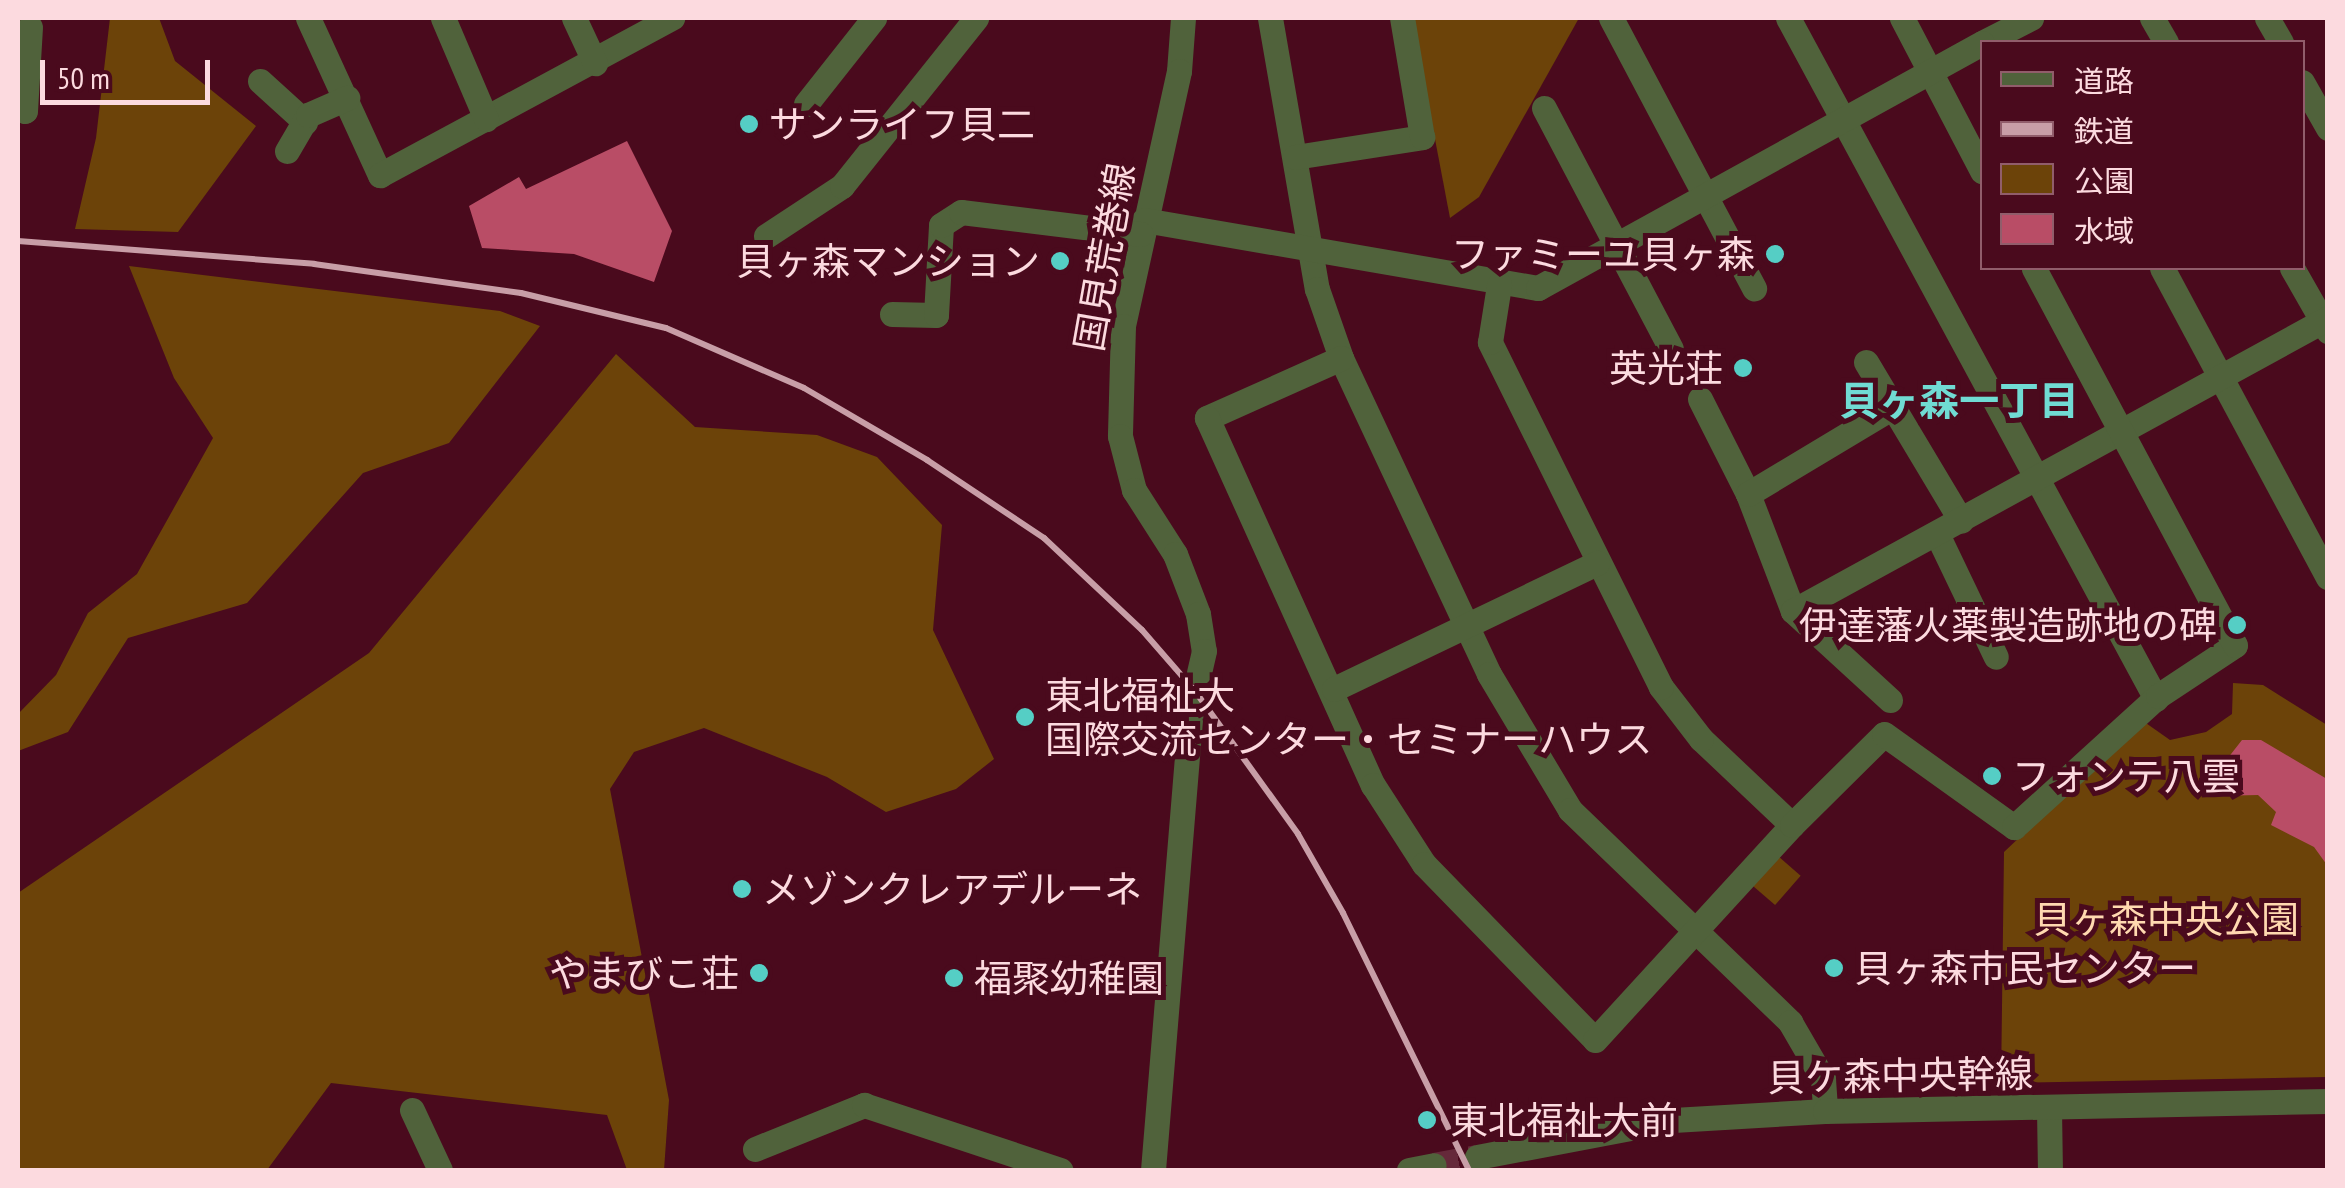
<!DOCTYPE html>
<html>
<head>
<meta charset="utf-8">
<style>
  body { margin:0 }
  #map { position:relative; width:2345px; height:1188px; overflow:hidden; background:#4a0a1d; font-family:"PT Sans Narrow","Noto Sans JP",sans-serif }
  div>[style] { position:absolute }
  .green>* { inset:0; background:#6c4309; transform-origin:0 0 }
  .water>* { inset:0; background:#b94d66 }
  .minor-tunnel>* { height:25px; margin-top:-12.5px; transform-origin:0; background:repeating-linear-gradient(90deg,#65293a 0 25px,transparent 0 37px) }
  .minor>* { height:25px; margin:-12.5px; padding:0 12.5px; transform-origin:12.5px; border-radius:12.5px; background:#50623b }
  .rail>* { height:6px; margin:-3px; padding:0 3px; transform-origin:3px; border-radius:3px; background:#c89ea7 }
  .dots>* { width:28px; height:28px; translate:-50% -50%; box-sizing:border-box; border:5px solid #4a0a1d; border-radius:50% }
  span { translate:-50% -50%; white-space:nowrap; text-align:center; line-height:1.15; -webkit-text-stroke:10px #4a0a1d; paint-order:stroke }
  .poi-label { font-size:38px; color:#fcdadf }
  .left { translate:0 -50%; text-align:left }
  .right { translate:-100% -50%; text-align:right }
  .street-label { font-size:38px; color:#fcdadf }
  .park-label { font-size:38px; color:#ffd9b0 }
  .neighbourhood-label { font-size:40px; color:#70dbd3; font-weight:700 }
  .frame { position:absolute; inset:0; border:20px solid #fcdadf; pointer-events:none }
  .legend { position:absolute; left:1980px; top:40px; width:325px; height:230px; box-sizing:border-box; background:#4a0a1d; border:2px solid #915d6b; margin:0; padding:12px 18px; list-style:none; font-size:30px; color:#fcdadf }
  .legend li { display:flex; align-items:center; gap:20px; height:50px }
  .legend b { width:50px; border:2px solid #915d6b }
  .scale { position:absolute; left:40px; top:60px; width:170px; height:45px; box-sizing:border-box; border:5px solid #fcdadf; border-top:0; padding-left:12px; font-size:30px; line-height:35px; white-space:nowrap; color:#fcdadf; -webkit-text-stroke:8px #4a0a1d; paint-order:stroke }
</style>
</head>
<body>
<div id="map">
  <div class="green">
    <div style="clip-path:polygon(110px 18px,159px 18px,175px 61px,256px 126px,178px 232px,75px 229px,96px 138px)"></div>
    <div style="clip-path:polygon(1412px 18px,1579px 18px,1479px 197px,1450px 218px)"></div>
    <div style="clip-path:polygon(129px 266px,500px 311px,540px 326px,449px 443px,363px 473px,247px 603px,128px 638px,68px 732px,18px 751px,18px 714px,56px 675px,88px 613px,137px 574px,213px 438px,174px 378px)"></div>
    <div style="clip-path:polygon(616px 354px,695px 427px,817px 435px,877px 457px,942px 525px,933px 630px,994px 759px,956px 789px,886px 812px,827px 777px,704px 728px,634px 752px,610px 789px,669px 1100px,664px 1170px,627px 1170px,607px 1115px,331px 1083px,267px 1170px,18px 1170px,18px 893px,369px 653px)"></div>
    <div style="clip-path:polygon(2233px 683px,2263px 685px,2327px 725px,2327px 1077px,2001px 1083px,2004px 852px,2143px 721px,2170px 740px,2206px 732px,2232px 714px)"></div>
    <div style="left:1778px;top:856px;width:30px;height:39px;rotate:41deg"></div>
  </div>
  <div class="water">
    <div style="clip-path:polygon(627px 141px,672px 231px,654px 282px,574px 254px,482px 248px,469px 206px,519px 177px,526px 189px)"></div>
    <div style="clip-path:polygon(2242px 740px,2261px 740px,2327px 779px,2327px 865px,2314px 847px,2271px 825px,2276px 812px,2258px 795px,2216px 796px,2213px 777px)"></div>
  </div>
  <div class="minor-tunnel">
    <div style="left:1434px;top:1165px;width:44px;rotate:-10.5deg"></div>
  </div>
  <div class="minor">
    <div style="left:308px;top:18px;width:173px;rotate:65.4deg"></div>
    <div style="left:380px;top:175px;width:332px;rotate:-28.3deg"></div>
    <div style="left:443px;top:18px;width:110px;rotate:66.9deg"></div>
    <div style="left:574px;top:18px;width:50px;rotate:65deg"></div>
    <div style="left:1183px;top:18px;width:53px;rotate:94.3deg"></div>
    <div style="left:1179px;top:71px;width:261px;rotate:102.4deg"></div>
    <div style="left:1123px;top:326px;width:110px;rotate:91.6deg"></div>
    <div style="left:1120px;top:436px;width:56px;rotate:75.5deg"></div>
    <div style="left:1134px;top:490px;width:76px;rotate:57.4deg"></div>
    <div style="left:1175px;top:554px;width:64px;rotate:69deg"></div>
    <div style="left:1198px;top:614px;width:37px;rotate:81deg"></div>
    <div style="left:1204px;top:651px;width:22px;rotate:103deg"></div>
    <div style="left:1270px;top:18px;width:275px;rotate:80.2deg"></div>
    <div style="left:1317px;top:289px;width:73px;rotate:70.8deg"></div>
    <div style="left:1341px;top:358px;width:349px;rotate:64.9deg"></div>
    <div style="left:1489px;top:674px;width:158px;rotate:59.2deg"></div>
    <div style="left:1570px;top:810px;width:306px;rotate:43.9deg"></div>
    <div style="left:1790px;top:1022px;width:66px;rotate:59.9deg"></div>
    <div style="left:1823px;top:1079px;width:32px;rotate:86deg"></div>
    <div style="left:1611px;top:18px;width:306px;rotate:62.1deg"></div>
    <div style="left:1788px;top:18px;width:774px;rotate:61.61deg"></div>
    <div style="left:1902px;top:18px;width:173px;rotate:62.4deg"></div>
    <div style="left:2152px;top:18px;width:28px;rotate:60deg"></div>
    <div style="left:2267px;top:18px;width:28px;rotate:60deg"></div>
    <div style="left:1984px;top:42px;width:53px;rotate:-27.1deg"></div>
    <div style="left:260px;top:81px;width:61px;rotate:42.3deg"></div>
    <div style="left:2302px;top:82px;width:53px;rotate:60.5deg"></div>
    <div style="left:806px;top:104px;width:110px;rotate:-51.7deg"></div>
    <div style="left:1544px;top:108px;width:272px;rotate:62.2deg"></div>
    <div style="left:18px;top:109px;width:7px;rotate:16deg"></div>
    <div style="left:25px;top:111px;width:84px;rotate:-86.6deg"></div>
    <div style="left:287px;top:151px;width:42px;rotate:-59.7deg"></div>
    <div style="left:308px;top:115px;width:43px;rotate:-23.6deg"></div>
    <div style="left:1295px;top:157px;width:129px;rotate:-8.9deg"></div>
    <div style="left:1422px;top:137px;width:121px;rotate:-99.5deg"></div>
    <div style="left:1144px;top:220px;width:400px;rotate:9.8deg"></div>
    <div style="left:1538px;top:288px;width:507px;rotate:-28.89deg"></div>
    <div style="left:766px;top:236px;width:91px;rotate:-33.3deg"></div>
    <div style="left:842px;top:186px;width:215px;rotate:-51.4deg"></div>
    <div style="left:2162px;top:268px;width:351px;rotate:61.8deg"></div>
    <div style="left:2292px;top:268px;width:73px;rotate:60.3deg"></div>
    <div style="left:892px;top:314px;width:44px;rotate:1.3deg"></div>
    <div style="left:936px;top:315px;width:90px;rotate:-86.8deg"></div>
    <div style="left:941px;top:225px;width:24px;rotate:-33deg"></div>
    <div style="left:961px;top:212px;width:181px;rotate:7deg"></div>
    <div style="left:1341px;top:358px;width:147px;rotate:155.9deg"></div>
    <div style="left:1207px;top:418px;width:403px;rotate:65.7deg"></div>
    <div style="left:1373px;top:785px;width:94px;rotate:57.2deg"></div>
    <div style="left:1424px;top:864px;width:245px;rotate:45.8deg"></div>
    <div style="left:1595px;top:1040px;width:292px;rotate:-47.5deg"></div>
    <div style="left:1792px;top:825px;width:125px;rotate:-136.6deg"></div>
    <div style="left:1701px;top:739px;width:66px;rotate:-127.6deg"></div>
    <div style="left:1661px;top:687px;width:385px;rotate:-116.4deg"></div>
    <div style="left:1490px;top:342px;width:58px;rotate:-81deg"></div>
    <div style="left:1866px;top:362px;width:185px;rotate:59.1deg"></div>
    <div style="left:1700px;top:399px;width:106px;rotate:63.2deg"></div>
    <div style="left:1748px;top:494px;width:125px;rotate:69deg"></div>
    <div style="left:1748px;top:494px;width:169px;rotate:-31deg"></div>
    <div style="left:1937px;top:534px;width:136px;rotate:64.4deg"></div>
    <div style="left:1334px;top:689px;width:292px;rotate:-25.6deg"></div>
    <div style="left:1890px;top:700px;width:132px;rotate:-137.5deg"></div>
    <div style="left:1793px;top:611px;width:610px;rotate:-28.71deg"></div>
    <div style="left:1792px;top:825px;width:129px;rotate:-44.7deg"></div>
    <div style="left:1884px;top:734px;width:160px;rotate:35.6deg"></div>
    <div style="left:2014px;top:827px;width:195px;rotate:-42.3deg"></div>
    <div style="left:2158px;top:696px;width:92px;rotate:-33.5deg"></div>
    <div style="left:2235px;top:645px;width:427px;rotate:-118.1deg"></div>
    <div style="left:2049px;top:1109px;width:61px;rotate:89.1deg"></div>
    <div style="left:412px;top:1110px;width:66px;rotate:65deg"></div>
    <div style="left:755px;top:1149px;width:118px;rotate:-22deg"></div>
    <div style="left:864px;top:1105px;width:207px;rotate:18.3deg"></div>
    <div style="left:1477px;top:1157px;width:199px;rotate:-10.7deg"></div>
    <div style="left:1673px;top:1120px;width:152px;rotate:-3.4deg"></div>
    <div style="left:1825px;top:1111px;width:503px;rotate:-1.14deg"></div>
    <div style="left:1153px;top:1170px;width:465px;rotate:-85.3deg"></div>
    <div style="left:1409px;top:1170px;width:25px;rotate:-11deg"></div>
  </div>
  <div class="rail">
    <div style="left:18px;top:241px;width:297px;rotate:4.4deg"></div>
    <div style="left:314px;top:264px;width:209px;rotate:8deg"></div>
    <div style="left:521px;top:293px;width:149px;rotate:13.6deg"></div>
    <div style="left:666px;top:328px;width:150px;rotate:23.5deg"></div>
    <div style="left:804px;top:388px;width:143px;rotate:30.3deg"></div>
    <div style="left:927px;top:460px;width:141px;rotate:33.7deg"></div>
    <div style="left:1044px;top:538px;width:134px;rotate:43.2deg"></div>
    <div style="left:1142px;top:630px;width:81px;rotate:49deg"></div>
    <div style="left:1195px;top:691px;width:176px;rotate:54.2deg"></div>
    <div style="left:1298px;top:834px;width:91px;rotate:60.3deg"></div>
    <div style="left:1343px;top:913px;width:286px;rotate:63.9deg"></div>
  </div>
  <div class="dots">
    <div style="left:749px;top:124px;background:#55cec5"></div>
    <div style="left:1775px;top:254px;background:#55cec5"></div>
    <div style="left:1060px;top:261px;background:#55cec5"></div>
    <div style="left:1743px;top:368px;background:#55cec5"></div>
    <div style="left:2237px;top:625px;background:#55cec5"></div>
    <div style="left:1025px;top:717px;background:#55cec5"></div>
    <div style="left:1992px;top:776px;background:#55cec5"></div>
    <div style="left:742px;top:889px;background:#55cec5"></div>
    <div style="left:1834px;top:968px;background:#55cec5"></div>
    <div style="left:759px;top:973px;background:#55cec5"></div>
    <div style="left:954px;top:978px;background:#55cec5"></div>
    <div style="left:1427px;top:1120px;background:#55cec5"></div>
  </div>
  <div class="poi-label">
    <span class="left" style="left:769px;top:124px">サンライフ貝二</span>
    <span class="right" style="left:1755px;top:254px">ファミーユ貝ヶ森</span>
    <span class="right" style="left:1040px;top:261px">貝ヶ森マンション</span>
    <span class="right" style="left:1723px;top:368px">英光荘</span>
    <span class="right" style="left:2217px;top:625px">伊達藩火薬製造跡地の碑</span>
    <span class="left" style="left:1045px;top:717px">東北福祉大<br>国際交流センター・セミナーハウス</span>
    <span class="left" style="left:2012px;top:776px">フォンテ八雲</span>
    <span class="left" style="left:762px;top:889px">メゾンクレアデルーネ</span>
    <span class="left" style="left:1854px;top:968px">貝ヶ森市民センター</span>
    <span class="right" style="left:739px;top:973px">やまびこ荘</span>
    <span class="left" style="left:974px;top:978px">福聚幼稚園</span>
    <span class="left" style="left:1450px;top:1120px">東北福祉大前</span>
  </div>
  <div class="street-label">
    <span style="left:1104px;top:257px;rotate:-80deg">国見荒巻線</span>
    <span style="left:1900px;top:1075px;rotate:-1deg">貝ケ森中央幹線</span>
  </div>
  <div class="park-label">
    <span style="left:2166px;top:919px">貝ヶ森中央公園</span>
  </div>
  <div class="neighbourhood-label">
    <span style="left:1959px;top:400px">貝ヶ森一丁目</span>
  </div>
  <div class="frame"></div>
  <ul class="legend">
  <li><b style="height:12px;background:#50623b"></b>道路</li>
  <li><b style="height:12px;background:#c89ea7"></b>鉄道</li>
  <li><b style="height:28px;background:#6c4309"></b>公園</li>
  <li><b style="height:28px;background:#b94d66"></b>水域</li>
  </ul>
  <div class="scale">50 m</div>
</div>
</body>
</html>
